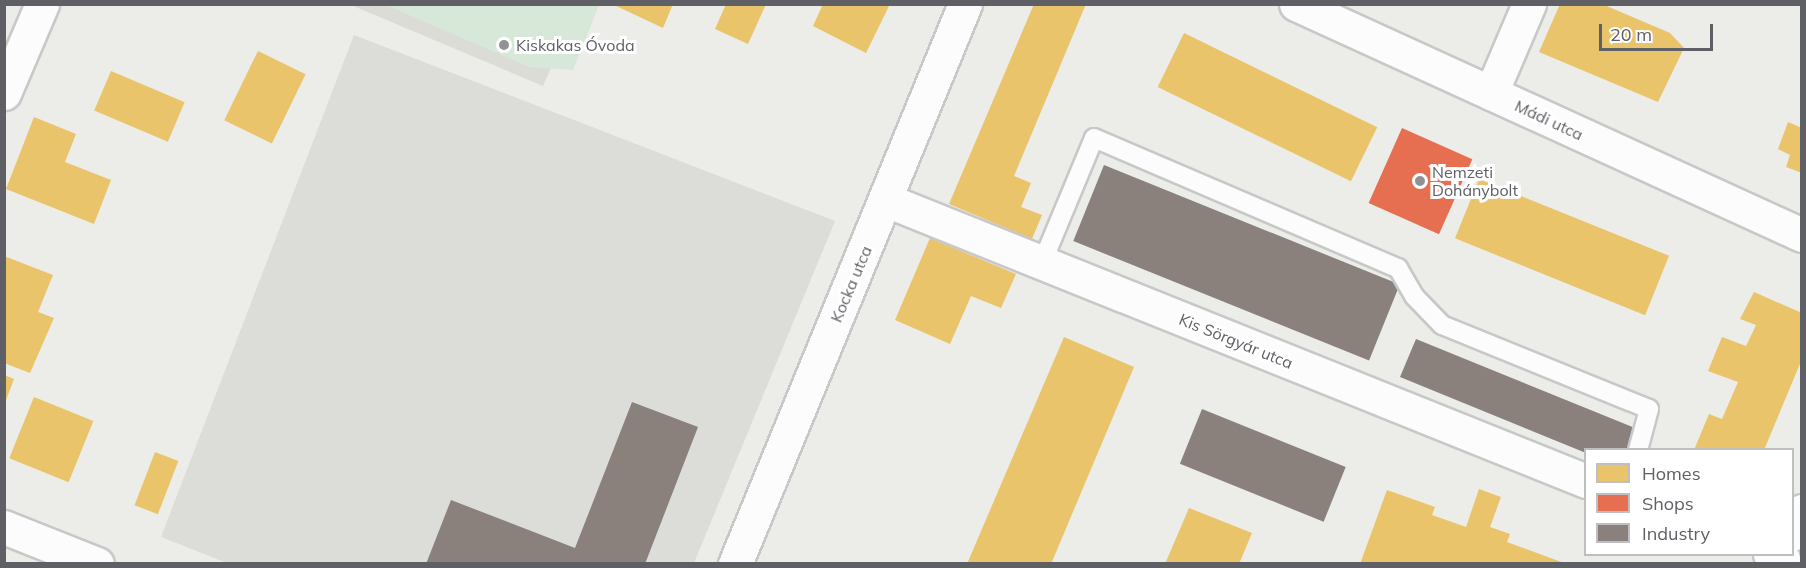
<!DOCTYPE html>
<html>
<head>
<meta charset="utf-8">
<style>
  body { margin:0 }
  #map { position:relative; width:1806px; height:568px; overflow:hidden; background:#ecece8; font-family:Mulish,sans-serif }
  div>[style] { position:absolute }
  .industrial>* { inset:0; background:#dcdcd8 }
  .education>* { inset:0; background:#dcdcd7 }
  .green>* { inset:0; background:#d7e7d8 }
  .homes>* { inset:0; background:#e9c46a; transform-origin:0 0 }
  .shops>* { inset:0; background:#e76f51; transform-origin:0 0 }
  .industry>* { inset:0; background:#8a817c; transform-origin:0 0 }
  .roads { filter:drop-shadow(2px 0 #c8c8c8) drop-shadow(-2px 0 #c8c8c8) drop-shadow(0 2px #c8c8c8) drop-shadow(0 -2px #c8c8c8) }
  .service>* { height:18px; margin:-9px; padding:0 9px; transform-origin:9px; border-radius:9px; background:#fcfcfc }
  .minor>* { height:33px; margin:-16.5px; padding:0 16.5px; transform-origin:16.5px; border-radius:16.5px; background:#fcfcfc }
  .tertiary>* { height:33px; margin:-16.5px; padding:0 16.5px; transform-origin:16.5px; border-radius:16.5px; background:#fcfcfc }
  .dots>* { width:16px; height:16px; translate:-50% -50%; box-sizing:border-box; border:3px solid #fff; border-radius:50% }
  span { translate:-50% -50%; white-space:nowrap; text-align:center; line-height:1.15; -webkit-text-stroke:6px #fff; paint-order:stroke }
  .poi-label { font-size:16px; color:#5e6065 }
  .left { translate:0 -50%; text-align:left }
  .street-label { font-size:16px; color:#5e6065 }
  .frame { position:absolute; inset:0; border:6px solid #5e6065; pointer-events:none }
  .legend { position:absolute; left:1584px; top:448px; width:210px; height:108px; box-sizing:border-box; background:#fff; border:2px solid #bfbfc1; margin:0; padding:8px 10px; list-style:none; font-size:18px; color:#5e6065 }
  .legend li { display:flex; align-items:center; gap:12px; height:30px }
  .legend b { width:30px; border:2px solid #bfbfc1 }
  .scale { position:absolute; left:1599px; top:24px; width:114px; height:27px; box-sizing:border-box; border:3px solid #5e6065; border-top:0; padding-left:8px; font-size:18px; line-height:21px; white-space:nowrap; color:#5e6065; -webkit-text-stroke:4px #fff; paint-order:stroke }
</style>
</head>
<body>
<div id="map">
  <div class="industrial">
    <div style="clip-path:polygon(354px 35px,835px 221px,694px 563px,227px 563px,161px 537px)"></div>
  </div>
  <div class="education">
    <div style="clip-path:polygon(351px 5px,578px 5px,543px 86px)"></div>
  </div>
  <div class="green">
    <div style="clip-path:polygon(386px 5px,599px 4px,599px 5px,573px 70px,529px 67px)"></div>
  </div>
  <div class="homes">
    <div style="clip-path:polygon(612px 4px,673px 4px,663px 28px)"></div>
    <div style="clip-path:polygon(726px 4px,766px 4px,748px 44px,715px 29px)"></div>
    <div style="clip-path:polygon(823px 4px,890px 4px,866px 53px,813px 26px)"></div>
    <div style="clip-path:polygon(1034px 4px,1086px 4px,1014px 176px,1031px 183px,1021px 207px,1042px 215px,1032px 239px,949px 204px)"></div>
    <div style="clip-path:polygon(1560px 4px,1602px 4px,1670px 33px,1684px 48px,1658px 102px,1539px 52px)"></div>
    <div style="left:1184px;top:33px;width:215px;height:60px;rotate:26deg"></div>
    <div style="left:258px;top:51px;width:53px;height:77px;rotate:26deg"></div>
    <div style="left:111px;top:71px;width:80px;height:43px;rotate:23deg"></div>
    <div style="clip-path:polygon(34px 117px,76px 134px,65px 162px,111px 180px,94px 224px,6px 189px)"></div>
    <div style="clip-path:polygon(1788px 122px,1802px 128px,1802px 173px,1786px 167px,1790px 155px,1778px 149px)"></div>
    <div style="left:1479px;top:179px;width:205px;height:64px;rotate:22deg"></div>
    <div style="clip-path:polygon(930px 238px,1016px 274px,1001px 308px,971px 296px,950px 344px,895px 320px)"></div>
    <div style="clip-path:polygon(4px 256px,53px 275px,38px 312px,54px 318px,30px 373px,4px 363px)"></div>
    <div style="clip-path:polygon(1754px 292px,1802px 313px,1802px 359px,1764px 450px,1694px 450px,1709px 414px,1722px 419px,1738px 382px,1708px 371px,1722px 337px,1746px 346px,1756px 325px,1740px 319px)"></div>
    <div style="clip-path:polygon(1064px 337px,1134px 367px,1051px 564px,967px 564px)"></div>
    <div style="clip-path:polygon(4px 375px,14px 379px,5px 403px,4px 403px)"></div>
    <div style="left:34px;top:397px;width:64px;height:66px;rotate:22deg"></div>
    <div style="left:155px;top:452px;width:25px;height:57px;rotate:21deg"></div>
    <div style="clip-path:polygon(1479px 489px,1501px 497px,1490px 527px,1510px 534px,1507px 542px,1567px 564px,1360px 564px,1387px 490px,1435px 507px,1432px 515px,1466px 527px)"></div>
    <div style="clip-path:polygon(1189px 508px,1252px 533px,1239px 564px,1165px 564px)"></div>
  </div>
  <div class="shops">
    <div style="left:1402px;top:128px;width:77px;height:82px;rotate:24deg"></div>
  </div>
  <div class="industry">
    <div style="left:1104px;top:165px;width:319px;height:82px;rotate:22deg"></div>
    <div style="clip-path:polygon(1416px 339px,1635px 428px,1627px 450px,1586px 453px,1400px 377px)"></div>
    <div style="clip-path:polygon(632px 402px,698px 427px,645px 564px,426px 564px,451px 500px,575px 548px)"></div>
    <div style="left:1202px;top:409px;width:155px;height:59px;rotate:22deg"></div>
  </div>
  <div class="roads">
    <div class="service">
      <div style="left:1042px;top:263px;width:135px;rotate:-67.4deg"></div>
      <div style="left:1094px;top:138px;width:331px;rotate:23.2deg"></div>
      <div style="left:1398px;top:268px;width:32px;rotate:60deg"></div>
      <div style="left:1414px;top:296px;width:40px;rotate:46deg"></div>
      <div style="left:1442px;top:325px;width:223px;rotate:22.1deg"></div>
      <div style="left:1649px;top:409px;width:42px;rotate:105deg"></div>
    </div>
    <div class="minor">
      <div style="left:4px;top:93px;width:97px;rotate:-66.9deg"></div>
      <div style="left:1491px;top:93px;width:97px;rotate:-66.9deg"></div>
      <div style="left:886px;top:200px;width:754px;rotate:21.87deg"></div>
      <div style="left:4px;top:527px;width:100px;rotate:21.7deg"></div>
      <div style="left:1792px;top:534px;width:25px;rotate:-67deg"></div>
      <div style="left:1770px;top:554px;width:14px;rotate:21deg"></div>
      <div style="left:735px;top:564px;width:605px;rotate:-67.67deg"></div>
    </div>
    <div class="tertiary">
      <div style="left:1296px;top:4px;width:556px;rotate:24.54deg"></div>
    </div>
  </div>
  <div class="dots">
    <div style="left:504px;top:45px;background:#909193"></div>
    <div style="left:1420px;top:181px;background:#909193"></div>
  </div>
  <div class="poi-label">
    <span class="left" style="left:516px;top:45px">Kiskakas Óvoda</span>
    <span class="left" style="left:1432px;top:181px">Nemzeti<br>Dohánybolt</span>
  </div>
  <div class="street-label">
    <span style="left:1549px;top:120px;rotate:25deg">Mádi utca</span>
    <span style="left:851px;top:284px;rotate:-67deg">Kocka utca</span>
    <span style="left:1236px;top:341px;rotate:22deg">Kis Sörgyár utca</span>
  </div>
  <div class="frame"></div>
  <ul class="legend">
  <li><b style="height:16px;background:#e9c46a"></b>Homes</li>
  <li><b style="height:16px;background:#e76f51"></b>Shops</li>
  <li><b style="height:16px;background:#8a817c"></b>Industry</li>
  </ul>
  <div class="scale">20 m</div>
</div>
</body>
</html>
